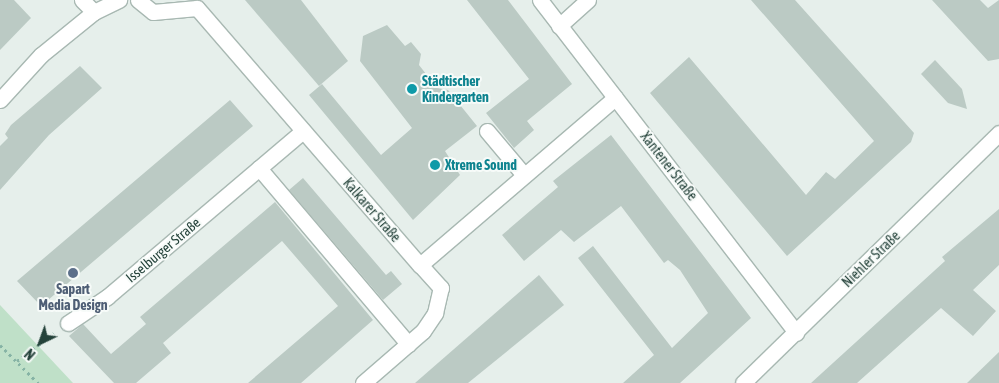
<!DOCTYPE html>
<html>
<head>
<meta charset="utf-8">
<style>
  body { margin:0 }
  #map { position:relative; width:999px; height:383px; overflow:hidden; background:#e6efeb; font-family:"Asap Condensed",sans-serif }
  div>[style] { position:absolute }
  .green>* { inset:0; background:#bfe0c8 }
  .building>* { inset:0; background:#bbcac4 }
  .path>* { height:3px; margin-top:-1.5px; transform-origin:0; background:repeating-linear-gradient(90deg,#86b3a5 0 2.5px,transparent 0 6.5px) }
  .roads { filter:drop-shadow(1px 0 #a8b8b2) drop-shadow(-1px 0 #a8b8b2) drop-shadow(0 1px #a8b8b2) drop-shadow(0 -1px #a8b8b2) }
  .minor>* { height:15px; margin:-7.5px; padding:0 7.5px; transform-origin:7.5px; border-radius:7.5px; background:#fff }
  .dots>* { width:14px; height:14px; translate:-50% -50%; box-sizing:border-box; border:2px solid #f7fbf9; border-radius:50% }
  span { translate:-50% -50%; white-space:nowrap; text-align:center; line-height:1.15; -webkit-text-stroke:4px #f7fbf9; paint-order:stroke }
  .culture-label { font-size:14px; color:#0d838f; font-weight:700 }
  .left { translate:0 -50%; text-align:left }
  .street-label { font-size:14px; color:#24423a }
  .service-label { font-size:14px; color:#4e5e75; font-weight:700 }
  .north { position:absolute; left:15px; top:318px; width:50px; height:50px; -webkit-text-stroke:4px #f7fbf9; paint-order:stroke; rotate:222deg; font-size:14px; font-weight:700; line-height:20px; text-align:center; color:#24423a }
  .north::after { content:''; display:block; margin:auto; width:18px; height:22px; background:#24423a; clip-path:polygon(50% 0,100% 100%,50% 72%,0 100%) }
</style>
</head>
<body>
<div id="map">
  <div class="green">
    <div style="clip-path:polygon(0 305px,73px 383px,0 383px)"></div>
  </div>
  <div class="building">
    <div style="clip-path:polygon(0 0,14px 0,31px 18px,0 50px)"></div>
    <div style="clip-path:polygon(245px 0,301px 0,348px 61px,319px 86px)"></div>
    <div style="clip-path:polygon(467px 0,508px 0,572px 84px,527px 121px,534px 130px,514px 148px,486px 113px,529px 79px)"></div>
    <div style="clip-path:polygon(751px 0,795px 0,914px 133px,911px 142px,787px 256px,650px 93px,689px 57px,806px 195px,826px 172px,835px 179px,874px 141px)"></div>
    <div style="clip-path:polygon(932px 0,980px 0,988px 8px,999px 0,999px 59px,988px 61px)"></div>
    <div style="clip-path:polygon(387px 25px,405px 46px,411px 42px,421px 54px,419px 65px,437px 88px,448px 90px,477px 126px,445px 151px,460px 175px,413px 220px,309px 95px,322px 84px,381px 155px,412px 128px,360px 61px,363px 36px)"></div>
    <div style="clip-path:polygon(935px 60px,962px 89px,967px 109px,948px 103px,921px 74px)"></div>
    <div style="clip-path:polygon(80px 66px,102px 88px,49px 135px,0 190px,0 146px,8px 138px,5px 134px,11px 125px)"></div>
    <div style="clip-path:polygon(230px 100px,253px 126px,88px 266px,41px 306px,17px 281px)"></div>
    <div style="clip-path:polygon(611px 135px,751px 318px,680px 383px,623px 383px,654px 355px,578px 258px,593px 246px,672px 348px,708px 313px,680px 270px,668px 260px,664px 263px,621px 206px,574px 242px,561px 230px,524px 261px,502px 235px,558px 187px,553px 181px)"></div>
    <div style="clip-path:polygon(303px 178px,386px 275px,391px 271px,402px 284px,383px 300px,289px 190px)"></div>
    <div style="clip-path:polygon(275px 202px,373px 320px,301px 383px,248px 383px,338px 306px,282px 241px,163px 343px,171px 353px,136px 383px,114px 383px,69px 336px,83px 324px,111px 354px,146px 324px,140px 317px)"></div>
    <div style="clip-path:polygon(999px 209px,999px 265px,973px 290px,996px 311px,973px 336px,941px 308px,857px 383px,811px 383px,945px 261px,942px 257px)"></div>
    <div style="clip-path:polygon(539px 275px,564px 305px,468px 383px,415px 383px)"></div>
    <div style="clip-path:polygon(999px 352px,999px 383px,967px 383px)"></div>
  </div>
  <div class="path">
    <div style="left:0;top:345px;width:54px;rotate:45deg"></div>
    <div style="left:17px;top:361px;width:46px;rotate:-37.1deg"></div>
  </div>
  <div class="roads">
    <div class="minor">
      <div style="left:82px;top:0;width:17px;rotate:45deg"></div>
      <div style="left:94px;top:12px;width:28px;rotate:-26deg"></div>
      <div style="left:138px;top:0;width:19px;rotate:39deg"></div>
      <div style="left:153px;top:12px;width:44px;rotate:-5.2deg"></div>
      <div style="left:197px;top:8px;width:340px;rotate:49.1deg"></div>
      <div style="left:420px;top:265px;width:257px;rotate:-40.6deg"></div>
      <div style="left:540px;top:0;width:420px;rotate:52.4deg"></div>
      <div style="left:559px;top:26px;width:39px;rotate:-42deg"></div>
      <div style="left:0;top:100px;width:61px;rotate:-47.7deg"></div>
      <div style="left:41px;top:55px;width:68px;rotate:-39.1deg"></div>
      <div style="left:487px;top:131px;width:57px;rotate:49.9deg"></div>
      <div style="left:259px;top:168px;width:231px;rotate:49.7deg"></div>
      <div style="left:68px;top:323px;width:47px;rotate:-33.7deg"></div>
      <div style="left:107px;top:297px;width:257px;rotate:-40.3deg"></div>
      <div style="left:363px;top:383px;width:79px;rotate:-40.9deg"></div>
      <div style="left:423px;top:331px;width:22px;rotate:-56deg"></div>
      <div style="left:435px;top:313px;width:26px;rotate:-77deg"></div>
      <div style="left:441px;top:288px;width:31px;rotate:-132deg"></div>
      <div style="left:743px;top:383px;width:358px;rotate:-44.3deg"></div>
    </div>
  </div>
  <div class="dots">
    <div style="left:412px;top:89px;background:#0f9aa8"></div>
    <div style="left:435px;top:165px;background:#0f9aa8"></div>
    <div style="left:73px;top:273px;background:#5c6f8a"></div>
  </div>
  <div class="culture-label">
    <span class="left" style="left:422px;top:89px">Städtischer<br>Kindergarten</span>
    <span class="left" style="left:445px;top:165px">Xtreme Sound</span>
  </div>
  <div class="street-label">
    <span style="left:669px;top:166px;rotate:52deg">Xantener Straße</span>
    <span style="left:372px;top:210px;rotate:49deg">Kalkarer Straße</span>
    <span style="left:163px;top:250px;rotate:-40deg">Isselburger Straße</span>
    <span style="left:871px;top:259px;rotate:-44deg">Niehler Straße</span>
  </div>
  <div class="service-label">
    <span style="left:73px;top:297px">Sapart<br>Media Design</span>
  </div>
  <div class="north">N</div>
</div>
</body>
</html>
